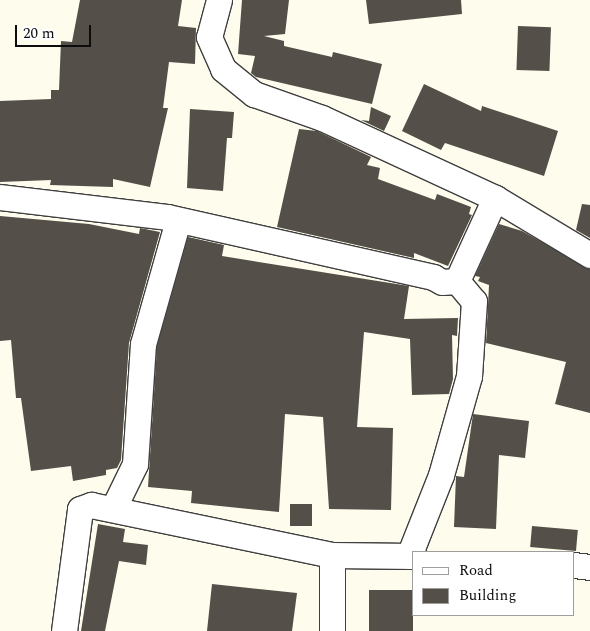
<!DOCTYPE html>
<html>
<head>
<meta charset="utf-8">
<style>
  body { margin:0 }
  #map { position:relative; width:590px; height:631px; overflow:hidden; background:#fefcec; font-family:Spectral,serif }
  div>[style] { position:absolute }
  .building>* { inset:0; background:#544f49; transform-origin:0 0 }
  .roads { filter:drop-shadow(1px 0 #3f3f3f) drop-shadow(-1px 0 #3f3f3f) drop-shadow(0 1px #3f3f3f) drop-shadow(0 -1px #3f3f3f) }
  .minor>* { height:25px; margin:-12.5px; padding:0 12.5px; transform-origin:12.5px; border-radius:12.5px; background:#fff }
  span { translate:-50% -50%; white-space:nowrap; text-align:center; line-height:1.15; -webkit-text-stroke:5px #fff; paint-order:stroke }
  .legend { position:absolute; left:412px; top:551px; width:162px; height:65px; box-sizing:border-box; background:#fff; border:1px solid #9e9e9e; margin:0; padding:6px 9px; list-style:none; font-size:15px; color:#0c0c0c }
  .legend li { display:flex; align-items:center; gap:10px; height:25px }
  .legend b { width:25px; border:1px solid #9e9e9e }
  .scale { position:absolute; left:15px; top:25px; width:76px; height:22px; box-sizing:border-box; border:2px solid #0c0c0c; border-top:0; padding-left:6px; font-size:15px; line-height:18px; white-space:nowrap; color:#0c0c0c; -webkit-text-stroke:4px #fff; paint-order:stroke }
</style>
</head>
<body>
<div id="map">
  <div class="building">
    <div style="clip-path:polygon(80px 0,182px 0,178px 26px,196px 28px,195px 64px,169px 62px,163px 108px,168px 108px,150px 187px,113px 179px,113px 187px,50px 185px,51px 180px,0 182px,0 101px,51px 99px,51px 90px,59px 90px,61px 41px,72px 42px)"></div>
    <div style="clip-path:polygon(242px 0,289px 0,285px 34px,264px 36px,284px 41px,284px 46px,332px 57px,333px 52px,382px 64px,372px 104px,256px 77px,251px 73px,255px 56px,238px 54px)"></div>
    <div style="clip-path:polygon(366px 0,461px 0,462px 14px,369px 24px)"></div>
    <div style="left:518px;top:26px;width:33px;height:44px;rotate:2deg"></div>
    <div style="clip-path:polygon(424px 84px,481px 111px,482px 106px,558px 131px,544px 176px,445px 143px,441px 150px,402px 131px)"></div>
    <div style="clip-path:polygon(371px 107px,391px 116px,384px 131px,361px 120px,369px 121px)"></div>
    <div style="clip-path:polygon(190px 109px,234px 112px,232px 138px,227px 138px,223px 191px,187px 188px)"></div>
    <div style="clip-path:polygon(299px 129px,317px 131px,371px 157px,367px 165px,380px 168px,378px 179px,435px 200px,437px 194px,471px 207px,469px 214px,472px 215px,448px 266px,414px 253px,414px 258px,277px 227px)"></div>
    <div style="clip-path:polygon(582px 204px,590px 205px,590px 238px,576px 230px)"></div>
    <div style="clip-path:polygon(0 216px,89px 224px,139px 234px,140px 228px,160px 232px,129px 343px,121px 460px,117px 468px,106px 470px,106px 475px,73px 481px,71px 466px,31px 471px,21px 398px,16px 398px,11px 340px,0 341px)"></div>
    <div style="clip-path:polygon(499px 224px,522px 231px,590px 269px,590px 413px,555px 404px,566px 362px,486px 343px,489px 285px,478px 281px,480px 277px,475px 276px)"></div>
    <div style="clip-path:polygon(188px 237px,224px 245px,222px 256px,409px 286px,404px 319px,458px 318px,457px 336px,452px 335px,453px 379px,449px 394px,412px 395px,410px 339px,364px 332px,357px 427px,393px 428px,391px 510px,329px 509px,323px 417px,285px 414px,279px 512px,191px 503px,192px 491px,148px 487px,157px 346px)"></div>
    <div style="clip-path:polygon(473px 414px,529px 421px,525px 458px,499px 455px,496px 529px,454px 527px,456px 476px,464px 477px)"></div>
    <div style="left:290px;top:504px;width:22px;height:22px"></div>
    <div style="clip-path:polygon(98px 524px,125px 529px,123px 542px,148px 545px,146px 565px,119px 561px,105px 631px,81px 631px)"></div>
    <div style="left:532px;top:526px;width:46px;height:21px;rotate:5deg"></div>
    <div style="clip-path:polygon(212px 584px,297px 593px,292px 631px,207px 631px)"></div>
    <div style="left:413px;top:590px;width:41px;height:44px;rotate:90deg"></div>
  </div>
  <div class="roads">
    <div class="minor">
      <div style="left:219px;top:0;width:38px;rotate:105deg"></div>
      <div style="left:209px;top:37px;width:35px;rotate:66deg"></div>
      <div style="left:223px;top:69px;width:40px;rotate:39deg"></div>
      <div style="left:254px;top:94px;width:72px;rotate:19.4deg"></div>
      <div style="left:322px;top:118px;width:191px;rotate:24.8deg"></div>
      <div style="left:495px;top:198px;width:111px;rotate:31deg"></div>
      <div style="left:0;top:197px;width:168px;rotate:6.8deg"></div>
      <div style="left:167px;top:217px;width:273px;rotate:12.7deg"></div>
      <div style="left:433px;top:277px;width:10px;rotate:29deg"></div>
      <div style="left:442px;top:282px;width:15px;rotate:-4deg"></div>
      <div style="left:457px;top:281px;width:26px;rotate:50deg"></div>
      <div style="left:474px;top:301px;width:75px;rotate:93.8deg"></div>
      <div style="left:469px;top:376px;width:103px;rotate:105.8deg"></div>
      <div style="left:441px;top:475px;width:87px;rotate:111.6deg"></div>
      <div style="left:457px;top:281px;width:91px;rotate:-65.4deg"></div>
      <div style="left:113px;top:509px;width:50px;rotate:-63.9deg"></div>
      <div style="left:135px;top:464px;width:120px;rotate:-86.2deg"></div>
      <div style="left:143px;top:344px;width:129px;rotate:-74.2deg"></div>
      <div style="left:574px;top:565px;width:16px;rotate:7deg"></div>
      <div style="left:64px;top:631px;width:123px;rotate:-82.5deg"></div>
      <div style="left:80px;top:509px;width:12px;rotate:-20deg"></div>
      <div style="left:91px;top:505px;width:246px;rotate:11.7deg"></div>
      <div style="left:332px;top:555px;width:82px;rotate:0.7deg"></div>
      <div style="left:332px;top:631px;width:76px;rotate:-90deg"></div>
    </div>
  </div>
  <ul class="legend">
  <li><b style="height:6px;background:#fff"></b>Road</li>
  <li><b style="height:14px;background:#544f49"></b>Building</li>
  </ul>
  <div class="scale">20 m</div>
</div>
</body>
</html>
